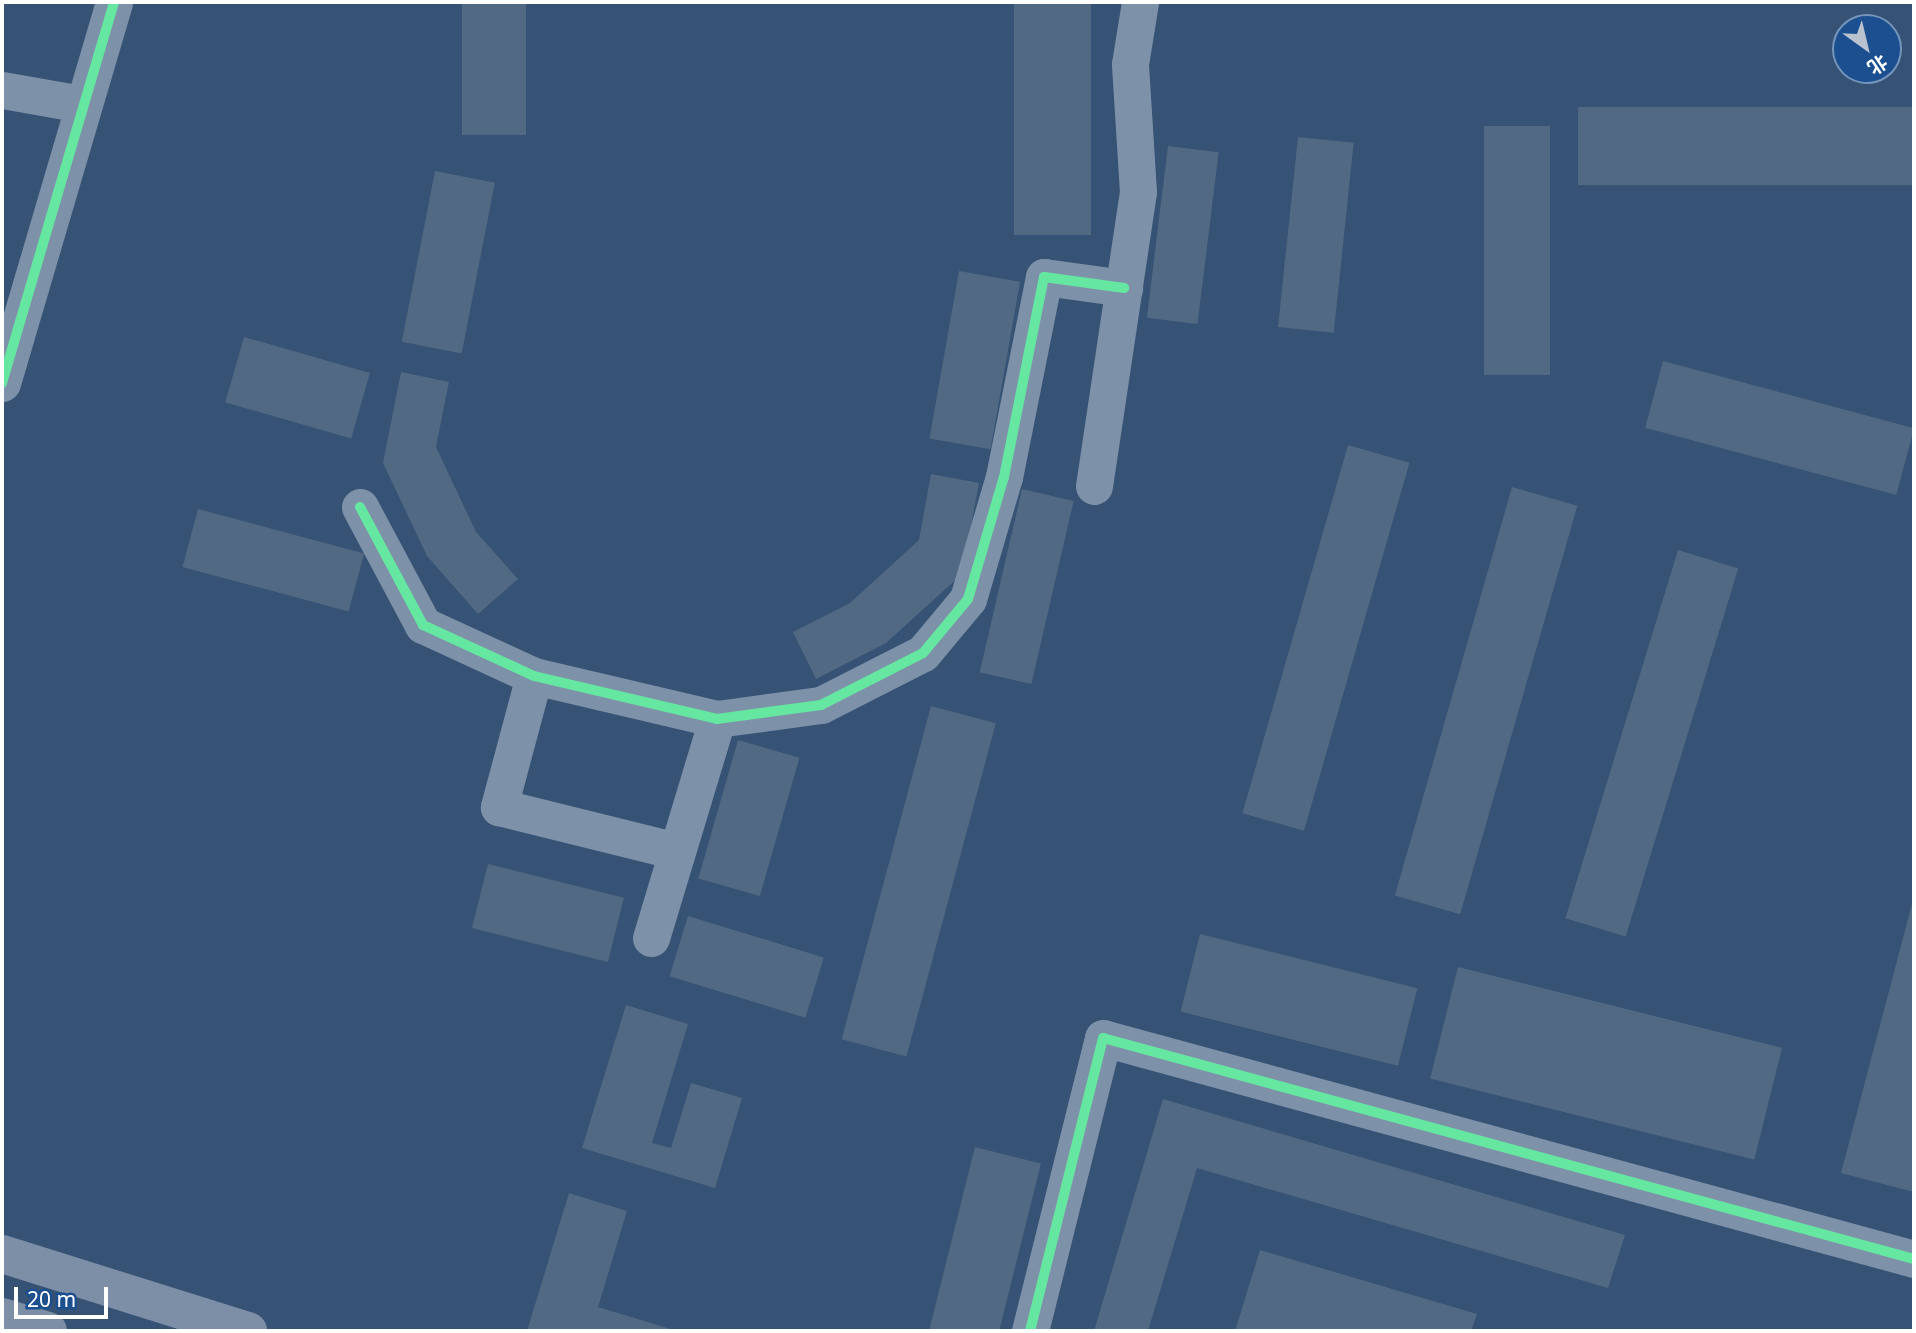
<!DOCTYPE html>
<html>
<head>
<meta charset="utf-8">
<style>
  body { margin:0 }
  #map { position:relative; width:1916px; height:1333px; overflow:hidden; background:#365274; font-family:"Noto Sans","Noto Sans SC",sans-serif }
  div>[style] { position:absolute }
  .building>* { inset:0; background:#526984; transform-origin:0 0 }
  .minor>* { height:37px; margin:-18.5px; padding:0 18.5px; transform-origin:18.5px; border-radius:18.5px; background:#7d92a8 }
  .major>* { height:38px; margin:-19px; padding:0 19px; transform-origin:19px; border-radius:19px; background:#7d8ea7 }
  .cycleway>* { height:10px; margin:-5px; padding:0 5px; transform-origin:5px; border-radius:5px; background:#66e7a1 }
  span { translate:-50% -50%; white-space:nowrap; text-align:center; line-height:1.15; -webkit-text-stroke:7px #1b4f8f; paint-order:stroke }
  .frame { position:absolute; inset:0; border:4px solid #fff; pointer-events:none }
  .north { position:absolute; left:1832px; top:14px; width:70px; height:70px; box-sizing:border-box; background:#1b4f8f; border:2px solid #7695bc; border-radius:50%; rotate:146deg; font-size:19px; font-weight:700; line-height:28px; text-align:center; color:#fff }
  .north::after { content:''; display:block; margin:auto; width:24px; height:32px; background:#b9c2ce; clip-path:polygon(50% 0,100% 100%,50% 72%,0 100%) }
  .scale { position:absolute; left:14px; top:1287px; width:94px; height:32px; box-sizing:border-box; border:4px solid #fff; border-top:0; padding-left:9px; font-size:21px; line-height:24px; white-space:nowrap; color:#fff; -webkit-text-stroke:5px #1b4f8f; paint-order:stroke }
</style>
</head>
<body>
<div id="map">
  <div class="building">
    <div style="left:462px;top:2px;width:64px;height:133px"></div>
    <div style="left:1014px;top:2px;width:77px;height:233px"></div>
    <div style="left:1914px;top:107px;width:78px;height:336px;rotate:90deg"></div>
    <div style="left:1550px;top:126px;width:249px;height:66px;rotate:90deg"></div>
    <div style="left:1298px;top:137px;width:56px;height:191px;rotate:6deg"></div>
    <div style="left:1168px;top:146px;width:51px;height:173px;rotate:7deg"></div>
    <div style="left:435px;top:171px;width:61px;height:174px;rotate:11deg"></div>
    <div style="left:959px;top:271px;width:62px;height:170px;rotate:10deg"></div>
    <div style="left:244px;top:337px;width:131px;height:68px;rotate:16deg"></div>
    <div style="left:1663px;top:361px;width:260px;height:69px;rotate:15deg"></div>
    <div style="clip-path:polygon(401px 372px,449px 382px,436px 447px,476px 532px,518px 579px,478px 614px,427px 556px,383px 463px)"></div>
    <div style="left:1348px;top:445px;width:64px;height:383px;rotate:16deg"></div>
    <div style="clip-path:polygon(931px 474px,979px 483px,962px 574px,886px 643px,816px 679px,793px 632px,850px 603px,919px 540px)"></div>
    <div style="left:1512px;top:487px;width:68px;height:425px;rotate:16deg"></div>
    <div style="left:1022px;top:489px;width:53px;height:188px;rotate:13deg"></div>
    <div style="left:198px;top:509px;width:172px;height:60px;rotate:15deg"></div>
    <div style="left:1678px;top:550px;width:63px;height:385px;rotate:17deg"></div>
    <div style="left:931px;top:706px;width:67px;height:345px;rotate:15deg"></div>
    <div style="left:738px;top:740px;width:64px;height:144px;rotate:16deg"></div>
    <div style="left:488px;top:864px;width:140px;height:66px;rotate:14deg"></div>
    <div style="clip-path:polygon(1913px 900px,1914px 900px,1914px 1192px,1841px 1173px)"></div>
    <div style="left:688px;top:916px;width:142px;height:63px;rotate:17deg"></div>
    <div style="left:1200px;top:934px;width:224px;height:80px;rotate:14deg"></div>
    <div style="left:1458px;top:967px;width:334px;height:115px;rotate:14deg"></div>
    <div style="clip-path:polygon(626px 1005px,688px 1024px,652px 1143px,671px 1148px,691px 1083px,742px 1098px,715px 1188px,582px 1148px)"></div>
    <div style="clip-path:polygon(1163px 1099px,1625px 1235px,1608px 1288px,1197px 1168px,1148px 1331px,1094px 1331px)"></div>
    <div style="left:975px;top:1147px;width:68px;height:190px;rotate:14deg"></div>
    <div style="clip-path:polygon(569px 1193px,627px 1211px,598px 1307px,677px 1331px,527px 1331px)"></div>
    <div style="clip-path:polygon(1260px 1250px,1477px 1314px,1471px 1331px,1235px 1331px)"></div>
  </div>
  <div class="minor">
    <div style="left:2px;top:90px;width:81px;rotate:9.9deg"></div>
    <div style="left:2px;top:383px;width:397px;rotate:-73.6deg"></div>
    <div style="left:1094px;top:486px;width:297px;rotate:-81.5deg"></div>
    <div style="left:1138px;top:192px;width:128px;rotate:-93.6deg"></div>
    <div style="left:1130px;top:64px;width:63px;rotate:-80.8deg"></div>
    <div style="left:360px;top:507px;width:134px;rotate:61.9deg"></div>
    <div style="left:423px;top:625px;width:122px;rotate:24.7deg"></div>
    <div style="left:534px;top:676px;width:188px;rotate:13.2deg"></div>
    <div style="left:717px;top:719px;width:105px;rotate:-7.7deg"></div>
    <div style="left:821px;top:705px;width:114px;rotate:-27deg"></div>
    <div style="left:923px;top:653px;width:70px;rotate:-50.2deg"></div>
    <div style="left:968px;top:599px;width:127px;rotate:-73.6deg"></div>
    <div style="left:1004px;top:477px;width:204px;rotate:-78.7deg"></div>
    <div style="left:1044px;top:277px;width:81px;rotate:7.8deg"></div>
    <div style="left:534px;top:676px;width:136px;rotate:105deg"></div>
    <div style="left:499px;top:807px;width:183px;rotate:13.9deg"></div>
    <div style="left:651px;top:938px;width:229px;rotate:-73.2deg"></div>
    <div style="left:1030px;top:1331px;width:302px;rotate:-76deg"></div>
    <div style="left:1103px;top:1038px;width:841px;rotate:15.24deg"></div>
  </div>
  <div class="major">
    <div style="left:2px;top:1254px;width:258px;rotate:17.4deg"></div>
    <div style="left:2px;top:1317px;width:48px;rotate:16.9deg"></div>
  </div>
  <div class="cycleway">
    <div style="left:2px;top:383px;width:397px;rotate:-73.6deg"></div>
    <div style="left:360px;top:507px;width:134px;rotate:61.9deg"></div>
    <div style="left:423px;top:625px;width:122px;rotate:24.7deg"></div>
    <div style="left:534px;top:676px;width:188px;rotate:13.2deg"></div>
    <div style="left:717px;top:719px;width:105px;rotate:-7.7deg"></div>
    <div style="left:821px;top:705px;width:114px;rotate:-27deg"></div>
    <div style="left:923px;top:653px;width:70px;rotate:-50.2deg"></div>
    <div style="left:968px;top:599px;width:127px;rotate:-73.6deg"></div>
    <div style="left:1004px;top:477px;width:204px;rotate:-78.7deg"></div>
    <div style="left:1044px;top:277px;width:81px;rotate:7.8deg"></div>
    <div style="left:1030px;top:1331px;width:302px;rotate:-76deg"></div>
    <div style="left:1103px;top:1038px;width:841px;rotate:15.24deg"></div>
  </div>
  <div class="frame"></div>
  <div class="north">北</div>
  <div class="scale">20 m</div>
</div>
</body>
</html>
